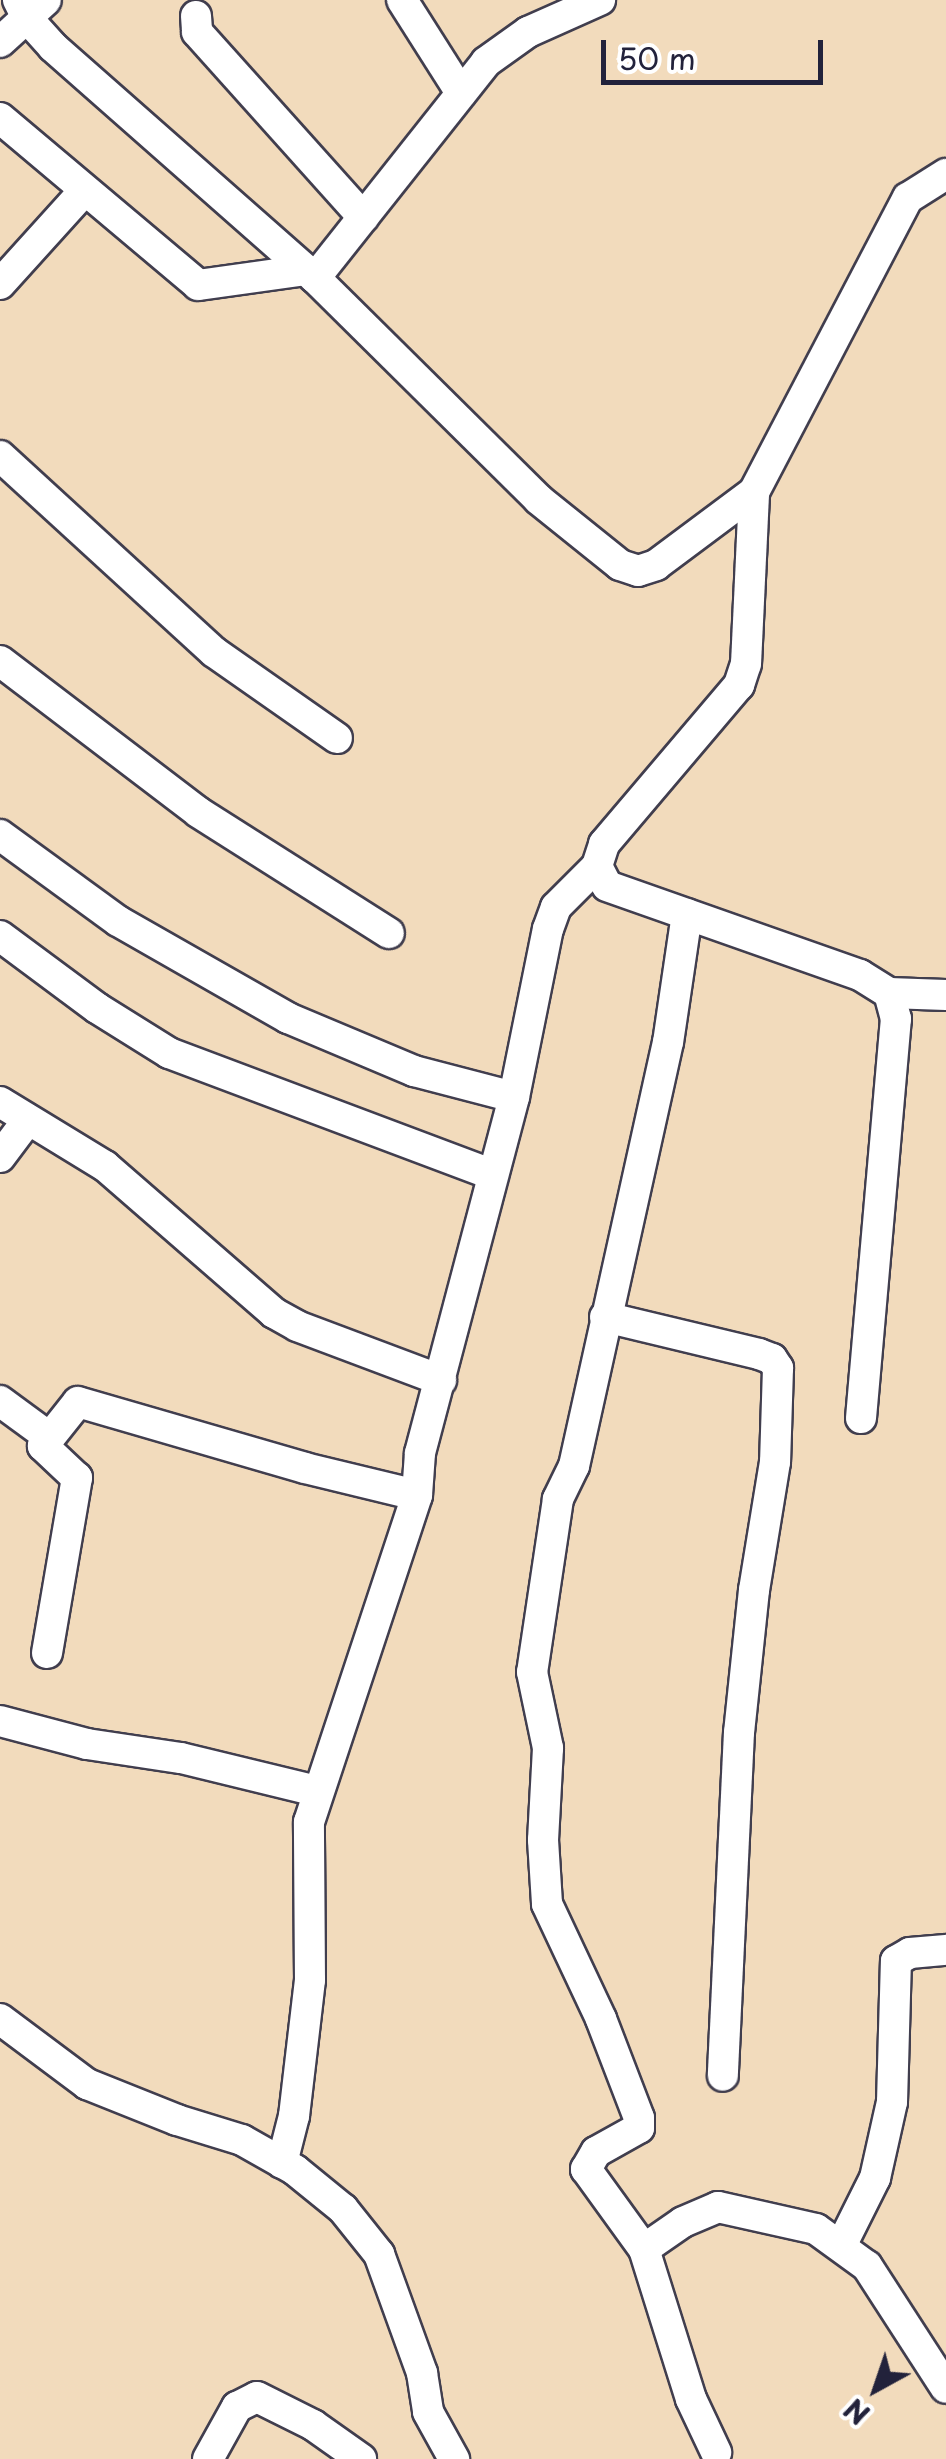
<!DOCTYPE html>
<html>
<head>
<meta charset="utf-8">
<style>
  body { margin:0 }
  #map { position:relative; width:946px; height:2459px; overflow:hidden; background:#f2dbbc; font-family:"Playpen Sans",sans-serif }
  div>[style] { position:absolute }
  .roads { filter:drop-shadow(2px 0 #413e4e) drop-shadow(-2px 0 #413e4e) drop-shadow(0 2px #413e4e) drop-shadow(0 -2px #413e4e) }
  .minor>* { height:30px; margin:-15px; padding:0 15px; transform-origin:15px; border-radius:15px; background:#fff }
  span { translate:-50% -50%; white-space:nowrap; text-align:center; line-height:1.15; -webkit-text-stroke:8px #fff; paint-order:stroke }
  .north { position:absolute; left:826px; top:2339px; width:100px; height:100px; -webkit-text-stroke:8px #fff; paint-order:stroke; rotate:220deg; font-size:28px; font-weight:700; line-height:40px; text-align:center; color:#22223b }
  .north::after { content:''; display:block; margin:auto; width:35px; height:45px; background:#22223b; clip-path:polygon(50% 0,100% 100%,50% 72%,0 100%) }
  .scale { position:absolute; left:601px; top:40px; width:222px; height:45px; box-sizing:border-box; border:5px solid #22223b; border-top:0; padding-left:12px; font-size:30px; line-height:35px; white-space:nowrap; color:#22223b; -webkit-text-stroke:8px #fff; paint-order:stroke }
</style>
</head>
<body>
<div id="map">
  <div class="roads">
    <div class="minor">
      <div style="left:18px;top:0;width:20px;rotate:63deg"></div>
      <div style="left:27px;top:18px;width:39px;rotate:48deg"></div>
      <div style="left:53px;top:47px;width:349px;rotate:41.4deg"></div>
      <div style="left:315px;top:278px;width:314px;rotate:44.7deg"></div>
      <div style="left:538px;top:499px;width:105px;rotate:38.8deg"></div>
      <div style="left:620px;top:565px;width:19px;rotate:18deg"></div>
      <div style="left:638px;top:571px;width:19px;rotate:-18deg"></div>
      <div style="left:656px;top:565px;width:122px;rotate:-36.7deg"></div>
      <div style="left:402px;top:0;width:110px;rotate:57.6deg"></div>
      <div style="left:196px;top:16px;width:16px;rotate:86deg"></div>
      <div style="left:197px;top:32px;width:249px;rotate:48.1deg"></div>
      <div style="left:0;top:42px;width:62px;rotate:-42.4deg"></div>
      <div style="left:0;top:118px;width:259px;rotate:40.1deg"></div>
      <div style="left:198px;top:285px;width:109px;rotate:-7.9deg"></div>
      <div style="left:315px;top:278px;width:275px;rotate:-51.6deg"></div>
      <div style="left:486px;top:62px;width:52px;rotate:-35.5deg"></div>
      <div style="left:528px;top:32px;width:79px;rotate:-24deg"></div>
      <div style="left:0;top:284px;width:125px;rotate:-47.9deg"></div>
      <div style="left:0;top:456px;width:290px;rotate:42.5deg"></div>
      <div style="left:214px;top:652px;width:150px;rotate:35deg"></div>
      <div style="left:0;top:661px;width:249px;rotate:37.3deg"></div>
      <div style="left:198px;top:812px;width:226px;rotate:32.4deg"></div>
      <div style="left:0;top:835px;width:146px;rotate:36.1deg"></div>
      <div style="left:118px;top:921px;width:196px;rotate:29.7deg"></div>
      <div style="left:288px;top:1018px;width:137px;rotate:22.8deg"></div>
      <div style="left:414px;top:1071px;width:103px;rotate:14.6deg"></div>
      <div style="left:597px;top:866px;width:22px;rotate:63deg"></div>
      <div style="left:607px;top:886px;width:268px;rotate:19.4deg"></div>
      <div style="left:860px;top:975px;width:34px;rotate:32deg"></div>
      <div style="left:889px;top:993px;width:57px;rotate:2deg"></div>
      <div style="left:687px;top:914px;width:129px;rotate:98.4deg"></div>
      <div style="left:668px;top:1042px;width:434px;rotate:102.5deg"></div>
      <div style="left:574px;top:1466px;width:37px;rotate:116deg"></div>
      <div style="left:558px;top:1499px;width:175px;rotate:98.5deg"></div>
      <div style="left:532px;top:1672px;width:78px;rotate:78.1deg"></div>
      <div style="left:548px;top:1748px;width:92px;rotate:93.1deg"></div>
      <div style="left:543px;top:1840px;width:64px;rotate:86.4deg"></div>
      <div style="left:547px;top:1904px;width:127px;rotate:64.8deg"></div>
      <div style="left:601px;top:2019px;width:106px;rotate:69deg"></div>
      <div style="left:639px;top:2118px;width:10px;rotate:90deg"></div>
      <div style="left:639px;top:2128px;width:49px;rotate:150.8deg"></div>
      <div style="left:596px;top:2152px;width:20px;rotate:120deg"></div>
      <div style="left:586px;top:2169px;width:99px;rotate:54.1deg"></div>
      <div style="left:644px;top:2249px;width:157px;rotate:72.6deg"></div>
      <div style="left:691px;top:2399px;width:59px;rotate:64.7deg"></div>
      <div style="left:0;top:936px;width:121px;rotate:36.6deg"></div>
      <div style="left:97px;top:1008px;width:85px;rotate:32deg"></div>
      <div style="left:169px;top:1053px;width:346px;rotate:20.6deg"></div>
      <div style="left:0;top:1102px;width:123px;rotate:31.4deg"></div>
      <div style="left:105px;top:1166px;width:224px;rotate:41deg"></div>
      <div style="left:274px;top:1313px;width:26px;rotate:29deg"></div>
      <div style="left:297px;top:1326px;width:154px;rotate:20.6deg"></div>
      <div style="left:0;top:1157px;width:45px;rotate:-53.1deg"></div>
      <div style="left:605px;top:1317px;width:158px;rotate:13.5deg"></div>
      <div style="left:759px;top:1354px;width:14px;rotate:21deg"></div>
      <div style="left:772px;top:1359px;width:11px;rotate:56deg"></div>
      <div style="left:778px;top:1368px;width:94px;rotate:91.8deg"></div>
      <div style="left:775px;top:1462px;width:130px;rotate:99.3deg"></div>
      <div style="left:754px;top:1590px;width:143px;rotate:96deg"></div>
      <div style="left:739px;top:1732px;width:344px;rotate:92.7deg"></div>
      <div style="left:0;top:1401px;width:61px;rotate:36.3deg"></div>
      <div style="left:861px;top:1418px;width:401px;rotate:-85deg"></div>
      <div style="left:896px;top:1019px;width:27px;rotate:-105deg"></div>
      <div style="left:47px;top:1653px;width:178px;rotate:-80.3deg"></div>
      <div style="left:77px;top:1478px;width:47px;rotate:-136.7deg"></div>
      <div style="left:43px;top:1446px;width:56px;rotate:-51.5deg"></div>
      <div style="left:78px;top:1402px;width:236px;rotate:16.2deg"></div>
      <div style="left:305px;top:1468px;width:115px;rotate:13.6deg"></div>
      <div style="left:0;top:1721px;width:90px;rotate:14.8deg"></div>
      <div style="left:87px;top:1744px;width:95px;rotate:8.5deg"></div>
      <div style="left:181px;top:1758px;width:139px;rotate:13.7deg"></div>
      <div style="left:0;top:2019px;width:109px;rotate:36.8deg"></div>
      <div style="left:87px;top:2084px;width:97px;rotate:21.8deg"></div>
      <div style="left:177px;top:2120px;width:68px;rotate:17.1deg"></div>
      <div style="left:242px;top:2140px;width:61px;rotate:29.5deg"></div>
      <div style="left:295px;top:2170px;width:62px;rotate:39.1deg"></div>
      <div style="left:343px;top:2209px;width:58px;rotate:51.3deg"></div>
      <div style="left:379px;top:2254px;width:127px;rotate:70.1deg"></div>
      <div style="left:422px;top:2373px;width:39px;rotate:81deg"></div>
      <div style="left:428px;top:2412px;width:54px;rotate:61deg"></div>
      <div style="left:282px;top:2163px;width:49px;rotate:-75.7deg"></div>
      <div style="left:294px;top:2116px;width:137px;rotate:-83.3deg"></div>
      <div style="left:310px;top:1980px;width:158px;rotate:-90.4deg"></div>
      <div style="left:309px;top:1822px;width:344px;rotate:-71.7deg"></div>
      <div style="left:417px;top:1495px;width:42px;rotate:-85.9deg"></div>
      <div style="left:420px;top:1453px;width:368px;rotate:-75.2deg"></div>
      <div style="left:514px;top:1097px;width:171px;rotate:-78.6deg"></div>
      <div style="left:548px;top:929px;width:23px;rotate:-70deg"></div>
      <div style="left:556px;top:907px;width:58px;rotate:-45deg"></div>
      <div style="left:597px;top:866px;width:23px;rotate:-72deg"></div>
      <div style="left:604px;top:844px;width:209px;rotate:-49.7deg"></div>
      <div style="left:739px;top:685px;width:22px;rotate:-72deg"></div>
      <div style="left:746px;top:664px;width:172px;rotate:-87.3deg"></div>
      <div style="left:754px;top:492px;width:332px;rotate:-62.4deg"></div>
      <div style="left:908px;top:198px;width:45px;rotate:-32.3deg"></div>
      <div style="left:842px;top:2244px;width:74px;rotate:-63.4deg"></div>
      <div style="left:875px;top:2178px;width:78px;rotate:-77.4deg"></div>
      <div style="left:892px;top:2102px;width:141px;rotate:-88.4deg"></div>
      <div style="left:896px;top:1961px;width:16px;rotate:-30deg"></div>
      <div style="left:910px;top:1953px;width:36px;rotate:-5deg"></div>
      <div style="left:644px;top:2249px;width:47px;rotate:-34.7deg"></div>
      <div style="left:683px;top:2222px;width:38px;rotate:-23deg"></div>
      <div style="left:718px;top:2207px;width:100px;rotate:12.7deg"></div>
      <div style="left:816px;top:2229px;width:63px;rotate:36deg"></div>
      <div style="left:867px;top:2266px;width:145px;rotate:57.1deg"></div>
      <div style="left:208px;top:2459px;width:60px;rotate:-60.9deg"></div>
      <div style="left:237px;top:2407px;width:22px;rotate:-27deg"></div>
      <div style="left:257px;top:2397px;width:63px;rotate:26.6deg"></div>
      <div style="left:313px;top:2425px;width:59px;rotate:35.3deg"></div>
    </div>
  </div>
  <div class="north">N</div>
  <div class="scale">50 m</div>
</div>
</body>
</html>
